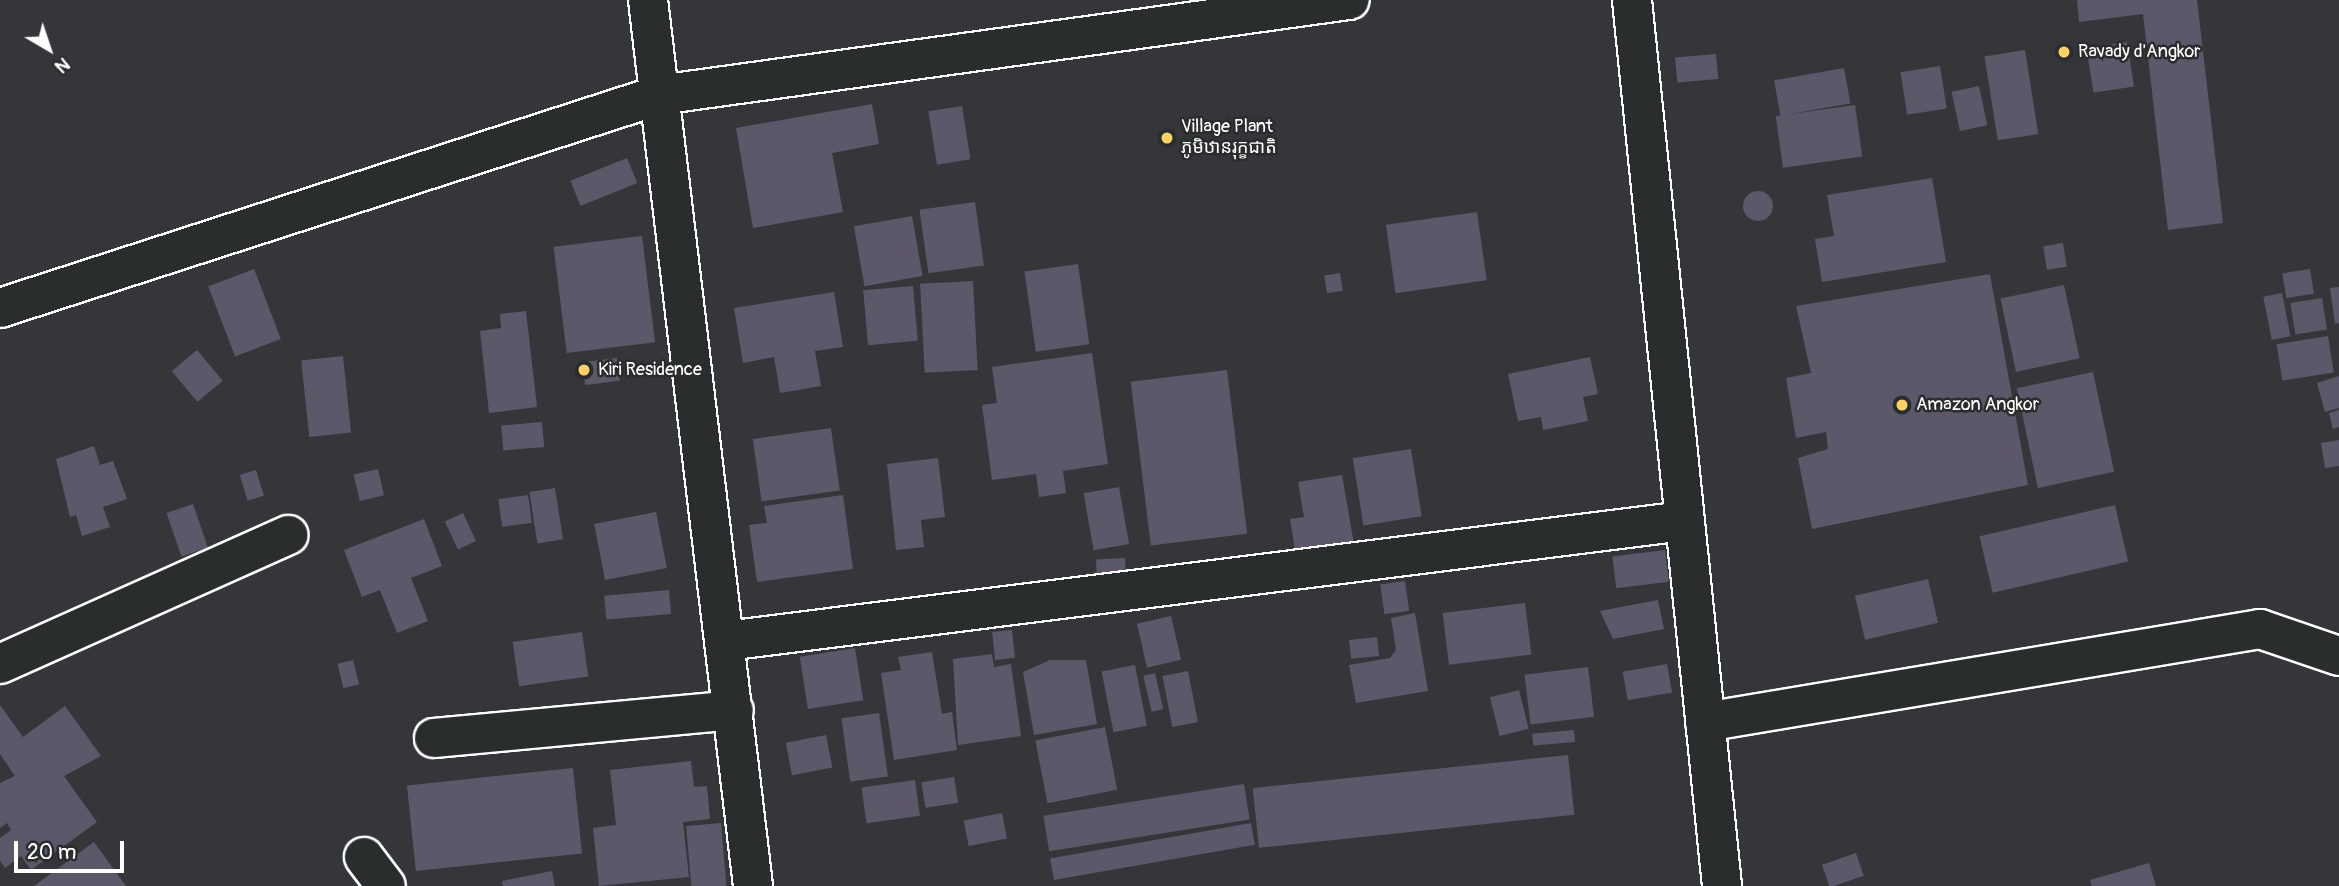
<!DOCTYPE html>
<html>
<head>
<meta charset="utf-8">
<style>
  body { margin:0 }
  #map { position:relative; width:2339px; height:886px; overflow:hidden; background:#34363a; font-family:Pangolin,"Noto Sans Khmer",sans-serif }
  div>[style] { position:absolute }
  .building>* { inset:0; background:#5c586a; transform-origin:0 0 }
  .round { border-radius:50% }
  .roads { filter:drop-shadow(2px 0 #fff) drop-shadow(-2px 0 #fff) drop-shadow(0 2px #fff) drop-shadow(0 -2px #fff) }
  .minor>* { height:38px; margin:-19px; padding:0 19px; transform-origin:19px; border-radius:19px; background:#2a2d2e }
  .dots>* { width:19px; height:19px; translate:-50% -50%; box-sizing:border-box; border:4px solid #2a2d2e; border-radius:50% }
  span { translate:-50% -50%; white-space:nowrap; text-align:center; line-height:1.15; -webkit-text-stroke:5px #2a2d2e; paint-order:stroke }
  .poi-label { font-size:18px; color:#fff }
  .left { translate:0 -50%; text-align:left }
  .north { position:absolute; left:14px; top:14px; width:70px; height:70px; -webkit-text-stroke:5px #2a2d2e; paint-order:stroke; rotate:141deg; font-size:19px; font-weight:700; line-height:28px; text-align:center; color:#fff }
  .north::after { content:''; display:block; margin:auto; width:24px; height:32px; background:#fff; clip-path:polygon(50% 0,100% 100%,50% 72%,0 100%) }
  .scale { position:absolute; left:14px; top:841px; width:110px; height:32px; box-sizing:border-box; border:4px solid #fff; border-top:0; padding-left:9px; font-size:21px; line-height:24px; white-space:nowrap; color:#fff; -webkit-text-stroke:5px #2a2d2e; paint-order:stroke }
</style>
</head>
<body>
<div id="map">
  <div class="building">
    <div style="clip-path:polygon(2077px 0,2197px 0,2223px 223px,2168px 230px,2143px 14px,2079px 22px)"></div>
    <div style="left:2127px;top:42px;width:45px;height:41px;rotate:81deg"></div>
    <div style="left:2025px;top:50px;width:85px;height:41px;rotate:81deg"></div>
    <div style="left:1716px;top:54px;width:25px;height:41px;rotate:85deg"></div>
    <div style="left:1940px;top:66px;width:43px;height:40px;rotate:81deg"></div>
    <div style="left:1844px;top:68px;width:36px;height:71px;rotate:80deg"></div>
    <div style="left:1979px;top:86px;width:40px;height:28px;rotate:78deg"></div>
    <div style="clip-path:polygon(872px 104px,879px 144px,832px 153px,843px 212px,753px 228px,736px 128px)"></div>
    <div style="left:1855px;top:105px;width:52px;height:80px;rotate:82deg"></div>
    <div style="left:962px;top:106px;width:54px;height:34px;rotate:81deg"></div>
    <div style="left:627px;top:158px;width:27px;height:61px;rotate:68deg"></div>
    <div style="clip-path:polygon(1932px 178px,1946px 262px,1822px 282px,1815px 239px,1834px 236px,1827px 195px)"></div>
    <div class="round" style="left:1743px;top:191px;width:30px;height:30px"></div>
    <div style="left:975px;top:202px;width:64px;height:56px;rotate:82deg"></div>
    <div style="left:1477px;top:212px;width:69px;height:92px;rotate:82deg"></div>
    <div style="left:912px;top:216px;width:61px;height:59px;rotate:80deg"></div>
    <div style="left:642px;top:236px;width:107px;height:89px;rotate:83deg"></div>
    <div style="left:2063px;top:243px;width:24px;height:20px;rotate:81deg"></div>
    <div style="left:1078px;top:264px;width:81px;height:54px;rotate:82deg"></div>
    <div style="left:254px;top:269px;width:75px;height:49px;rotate:69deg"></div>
    <div style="left:2310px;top:269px;width:25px;height:28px;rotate:81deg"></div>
    <div style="left:1340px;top:273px;width:18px;height:16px;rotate:81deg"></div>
    <div style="clip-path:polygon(1990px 274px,2028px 485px,1812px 529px,1798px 458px,1828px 449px,1826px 432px,1796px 438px,1786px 378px,1811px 373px,1796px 306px)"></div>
    <div style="left:973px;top:281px;width:89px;height:53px;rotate:87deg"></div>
    <div style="left:2064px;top:285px;width:75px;height:65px;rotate:78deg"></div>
    <div style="left:913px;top:286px;width:55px;height:50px;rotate:85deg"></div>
    <div style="clip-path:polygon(2339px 287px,2339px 323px,2335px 324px,2330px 288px)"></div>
    <div style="clip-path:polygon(834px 292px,843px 347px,815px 351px,821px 386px,780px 393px,774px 357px,743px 363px,734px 308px)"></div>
    <div style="left:2282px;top:293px;width:44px;height:19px;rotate:79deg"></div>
    <div style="left:2322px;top:298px;width:32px;height:32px;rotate:81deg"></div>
    <div style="clip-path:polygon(526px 311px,537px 407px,489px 413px,480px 331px,501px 328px,500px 314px)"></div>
    <div style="left:2328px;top:336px;width:37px;height:52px;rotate:81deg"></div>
    <div style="left:197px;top:350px;width:40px;height:33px;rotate:50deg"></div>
    <div style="clip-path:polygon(1092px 353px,1108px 464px,1063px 471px,1066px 493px,1039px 497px,1036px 474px,992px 480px,982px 405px,997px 403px,992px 367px)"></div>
    <div style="left:343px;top:356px;width:77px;height:42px;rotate:84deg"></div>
    <div style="clip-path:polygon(1590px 357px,1598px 394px,1583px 397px,1588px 421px,1543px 430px,1541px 417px,1518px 421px,1508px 374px)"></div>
    <div style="left:617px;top:358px;width:23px;height:35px;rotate:83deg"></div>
    <div style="left:1227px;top:370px;width:165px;height:97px;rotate:83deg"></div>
    <div style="left:2093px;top:372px;width:102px;height:78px;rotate:78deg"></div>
    <div style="clip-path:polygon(2339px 376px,2339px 408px,2325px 412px,2317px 383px)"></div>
    <div style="clip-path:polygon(2339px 410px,2339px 427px,2333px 429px,2329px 413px)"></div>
    <div style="left:542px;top:422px;width:25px;height:41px;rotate:85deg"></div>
    <div style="left:831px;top:428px;width:63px;height:79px;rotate:82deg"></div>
    <div style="clip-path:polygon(2339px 440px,2339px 466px,2325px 468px,2321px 443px)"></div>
    <div style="clip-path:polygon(94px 446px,100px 465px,113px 461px,127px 499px,103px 507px,110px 527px,82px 536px,76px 515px,70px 517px,56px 459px)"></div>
    <div style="left:1411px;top:449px;width:68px;height:59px;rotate:81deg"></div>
    <div style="clip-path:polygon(938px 458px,945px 517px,921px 520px,924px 547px,896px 550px,887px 464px)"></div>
    <div style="left:378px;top:469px;width:27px;height:25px;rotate:77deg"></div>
    <div style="left:256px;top:470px;width:27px;height:17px;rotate:73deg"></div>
    <div style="clip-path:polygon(1342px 475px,1354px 544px,1296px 555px,1290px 519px,1304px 517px,1298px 482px)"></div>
    <div style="left:1119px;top:487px;width:58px;height:36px;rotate:80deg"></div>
    <div style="left:555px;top:488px;width:52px;height:26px;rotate:81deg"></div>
    <div style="left:528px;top:495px;width:28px;height:30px;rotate:82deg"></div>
    <div style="clip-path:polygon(843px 495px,853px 569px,757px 582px,749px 525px,767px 523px,764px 506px)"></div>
    <div style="left:193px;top:504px;width:46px;height:28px;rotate:71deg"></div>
    <div style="left:2115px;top:505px;width:58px;height:139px;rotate:77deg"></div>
    <div style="left:656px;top:512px;width:57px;height:63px;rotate:79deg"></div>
    <div style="left:463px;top:513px;width:31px;height:20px;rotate:65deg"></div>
    <div style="clip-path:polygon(424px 519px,442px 566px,411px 578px,428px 621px,397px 633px,380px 590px,362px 597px,344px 550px)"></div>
    <div style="left:1665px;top:550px;width:32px;height:53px;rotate:83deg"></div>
    <div style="left:1125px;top:558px;width:21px;height:29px;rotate:87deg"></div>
    <div style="left:1928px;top:579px;width:45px;height:75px;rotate:77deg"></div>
    <div style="left:1405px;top:581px;width:30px;height:25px;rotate:82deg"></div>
    <div style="left:669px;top:590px;width:24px;height:65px;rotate:85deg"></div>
    <div style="clip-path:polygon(1658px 600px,1664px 629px,1613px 639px,1600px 611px)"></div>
    <div style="left:1525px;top:603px;width:52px;height:83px;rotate:83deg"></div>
    <div style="clip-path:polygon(1415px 613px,1428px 691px,1356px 703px,1349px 665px,1390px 658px,1396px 650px,1391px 618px)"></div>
    <div style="left:1171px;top:616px;width:45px;height:35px;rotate:77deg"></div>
    <div style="left:1012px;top:630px;width:28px;height:20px;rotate:84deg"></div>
    <div style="left:582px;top:632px;width:45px;height:70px;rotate:82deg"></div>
    <div style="left:1377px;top:637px;width:19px;height:28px;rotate:84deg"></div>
    <div style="left:855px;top:648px;width:53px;height:56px;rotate:81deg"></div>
    <div style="clip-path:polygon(932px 652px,942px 714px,952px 712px,957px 750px,894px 760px,881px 673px,901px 670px,898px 657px)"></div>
    <div style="clip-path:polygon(992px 654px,994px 667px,1011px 664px,1021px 736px,958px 745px,953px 659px)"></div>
    <div style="left:353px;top:660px;width:25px;height:16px;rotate:76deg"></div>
    <div style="clip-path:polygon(1050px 660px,1086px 660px,1097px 724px,1034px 735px,1023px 672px)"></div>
    <div style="left:1667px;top:664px;width:29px;height:45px;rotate:80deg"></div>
    <div style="left:1135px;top:665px;width:62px;height:34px;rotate:79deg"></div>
    <div style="left:1588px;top:667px;width:50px;height:64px;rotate:83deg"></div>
    <div style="left:1188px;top:671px;width:52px;height:26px;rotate:79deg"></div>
    <div style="left:1155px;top:673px;width:37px;height:12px;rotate:77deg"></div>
    <div style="left:1519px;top:690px;width:40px;height:30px;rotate:76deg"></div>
    <div style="clip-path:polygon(0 705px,23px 737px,65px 706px,101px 756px,64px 776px,97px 822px,31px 870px,21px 856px,5px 868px,0 861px,0 838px,11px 830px,7px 823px,0 828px,0 783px,15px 776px,0 754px)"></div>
    <div style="left:879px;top:713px;width:64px;height:38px;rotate:82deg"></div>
    <div style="left:1105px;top:727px;width:64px;height:71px;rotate:79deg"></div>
    <div style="left:1574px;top:730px;width:12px;height:42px;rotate:85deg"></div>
    <div style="left:826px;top:735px;width:33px;height:41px;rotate:79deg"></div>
    <div style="left:1568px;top:755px;width:60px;height:317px;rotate:84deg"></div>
    <div style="clip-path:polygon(691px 761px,694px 787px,707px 786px,710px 819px,683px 822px,689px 877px,599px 886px,593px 828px,616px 825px,610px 770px)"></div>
    <div style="left:573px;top:768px;width:86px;height:167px;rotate:84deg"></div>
    <div style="left:954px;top:777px;width:26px;height:33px;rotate:81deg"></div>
    <div style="left:915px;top:780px;width:36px;height:54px;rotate:82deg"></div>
    <div style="left:1244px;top:784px;width:36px;height:203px;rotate:81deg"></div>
    <div style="left:1002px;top:813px;width:26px;height:39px;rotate:79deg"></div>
    <div style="left:721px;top:823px;width:63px;height:35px;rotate:85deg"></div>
    <div style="left:1251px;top:823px;width:22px;height:204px;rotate:80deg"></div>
    <div style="clip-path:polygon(94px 842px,126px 886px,34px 886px)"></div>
    <div style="left:1856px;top:853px;width:24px;height:36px;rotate:71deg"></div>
    <div style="clip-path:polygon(2149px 863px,2156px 886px,2092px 886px,2090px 880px)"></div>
    <div style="clip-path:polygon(552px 871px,555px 886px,503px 886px,502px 881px)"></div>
  </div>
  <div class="roads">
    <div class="minor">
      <div style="left:648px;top:0;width:892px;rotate:83.24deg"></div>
      <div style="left:1632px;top:0;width:891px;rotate:84.2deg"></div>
      <div style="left:0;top:308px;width:693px;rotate:-17.91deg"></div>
      <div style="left:659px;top:95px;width:697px;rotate:-7.84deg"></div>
      <div style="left:726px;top:641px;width:965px;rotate:-7.14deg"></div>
      <div style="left:0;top:664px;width:316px;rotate:-24.1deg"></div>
      <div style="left:1705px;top:722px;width:563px;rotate:-9.51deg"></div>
      <div style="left:2260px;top:629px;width:83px;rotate:18.9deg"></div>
      <div style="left:434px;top:738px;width:301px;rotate:-5.3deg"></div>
      <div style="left:364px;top:857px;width:36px;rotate:53deg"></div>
    </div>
  </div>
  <div class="dots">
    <div style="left:2064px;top:52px;background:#ffd166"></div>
    <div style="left:1167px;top:138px;background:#ffd166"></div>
    <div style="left:584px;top:370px;background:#ffd166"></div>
    <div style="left:1902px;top:405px;background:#ffd166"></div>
  </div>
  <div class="poi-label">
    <span class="left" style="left:2078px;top:52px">Ravady d'Angkor</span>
    <span class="left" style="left:1181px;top:138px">Village Plant<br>ភូមិឋានរុក្ខជាតិ</span>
    <span class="left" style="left:598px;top:370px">Kiri Residence</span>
    <span class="left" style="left:1916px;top:405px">Amazon Angkor</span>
  </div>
  <div class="north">N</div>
  <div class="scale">20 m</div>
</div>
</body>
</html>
